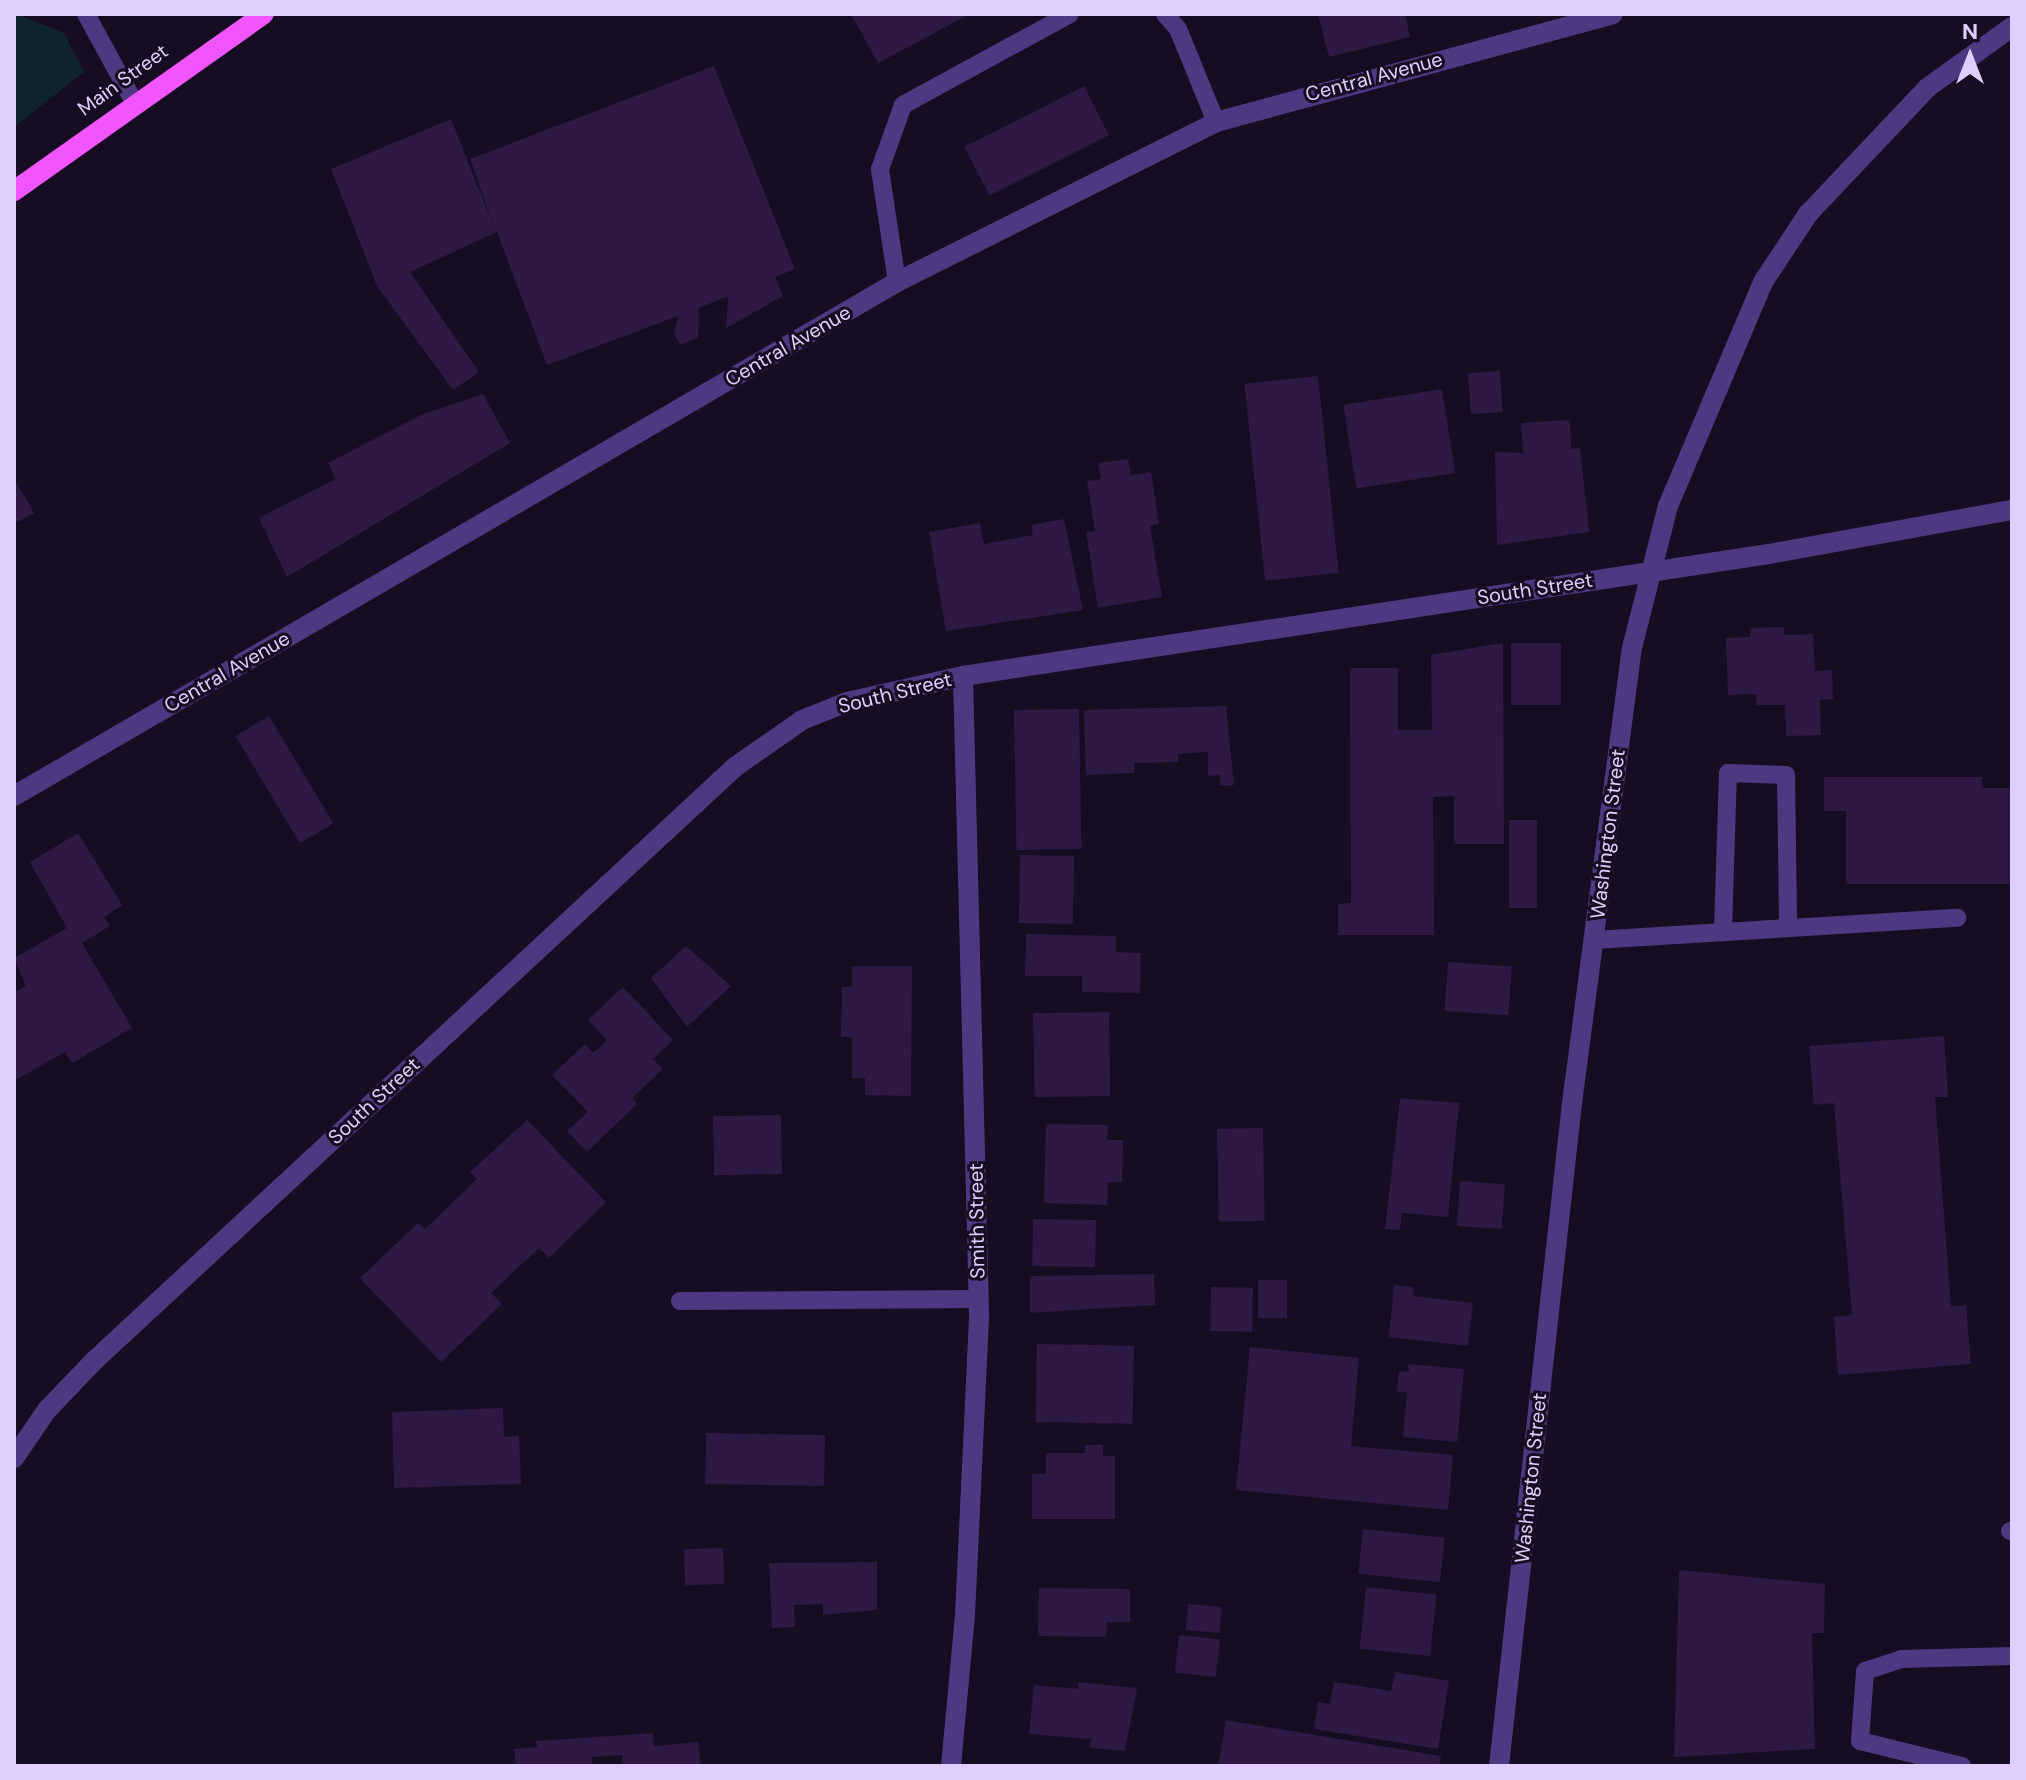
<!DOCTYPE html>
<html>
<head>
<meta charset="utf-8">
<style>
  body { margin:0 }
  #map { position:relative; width:2026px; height:1780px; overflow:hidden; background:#160d22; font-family:"DM Sans",sans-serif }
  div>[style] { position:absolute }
  .green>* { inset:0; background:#10252b }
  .building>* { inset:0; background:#2d1943; transform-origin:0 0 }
  .service>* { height:18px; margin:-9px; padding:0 9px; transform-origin:9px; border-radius:9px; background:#4f3881 }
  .minor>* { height:20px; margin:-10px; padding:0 10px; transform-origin:10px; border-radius:10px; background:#4f3881 }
  .tertiary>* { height:20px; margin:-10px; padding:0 10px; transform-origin:10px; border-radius:10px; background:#4f3881 }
  .primary>* { height:20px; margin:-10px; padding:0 10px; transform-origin:10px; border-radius:10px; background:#f055ff }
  span { translate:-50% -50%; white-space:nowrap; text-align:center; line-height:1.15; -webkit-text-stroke:6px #160d22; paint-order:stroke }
  .street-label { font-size:20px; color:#e1ceff }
  .frame { position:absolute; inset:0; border:16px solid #e1ceff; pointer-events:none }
  .north { position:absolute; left:1930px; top:16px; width:80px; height:80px; -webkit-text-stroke:6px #160d22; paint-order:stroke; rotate:0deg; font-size:22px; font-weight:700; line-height:32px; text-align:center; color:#e1ceff }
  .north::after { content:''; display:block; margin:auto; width:28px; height:36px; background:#e1ceff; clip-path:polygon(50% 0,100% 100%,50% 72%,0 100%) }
</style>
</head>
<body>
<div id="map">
  <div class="green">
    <div style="clip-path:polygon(16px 14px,64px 33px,84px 72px,14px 127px)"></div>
  </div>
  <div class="building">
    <div style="clip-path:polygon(851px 14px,970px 14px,878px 63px)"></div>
    <div style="clip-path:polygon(1318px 14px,1405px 14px,1410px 37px,1329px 57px)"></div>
    <div style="clip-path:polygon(714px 66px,795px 269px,775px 277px,783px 296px,726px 328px,728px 296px,699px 308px,698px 337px,681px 345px,674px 334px,678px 316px,547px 365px,497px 232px,410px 272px,479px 372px,453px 390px,377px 286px,331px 169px,451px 119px,494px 227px,470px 159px)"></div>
    <div style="left:1084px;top:86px;width:55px;height:134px;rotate:63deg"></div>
    <div style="left:1500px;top:371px;width:41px;height:32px;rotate:86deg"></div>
    <div style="left:1318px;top:376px;width:198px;height:74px;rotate:84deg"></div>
    <div style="left:1442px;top:389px;width:85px;height:100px;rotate:81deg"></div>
    <div style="clip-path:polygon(483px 394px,510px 443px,287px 577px,259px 518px,336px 479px,328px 463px,423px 414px)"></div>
    <div style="clip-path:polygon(1570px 420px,1571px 449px,1580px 448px,1589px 532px,1497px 545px,1495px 452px,1523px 453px,1521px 423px)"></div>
    <div style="clip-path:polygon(1128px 459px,1131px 475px,1151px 472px,1159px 524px,1150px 526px,1162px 597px,1098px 608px,1086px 532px,1095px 531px,1087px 481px,1101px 479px,1098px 463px)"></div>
    <div style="clip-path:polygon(14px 478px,34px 513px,14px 524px)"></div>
    <div style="clip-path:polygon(1064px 519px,1083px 610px,946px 631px,929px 532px,980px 523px,984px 544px,1033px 535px,1031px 525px)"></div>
    <div style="clip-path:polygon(1784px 627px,1784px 635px,1813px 634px,1815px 671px,1832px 670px,1833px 699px,1820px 700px,1821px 735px,1786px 736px,1785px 705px,1757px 705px,1756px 694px,1728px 695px,1726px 638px,1750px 637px,1750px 628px)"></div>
    <div style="clip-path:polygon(1503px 643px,1504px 844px,1454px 844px,1454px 796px,1433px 797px,1434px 935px,1338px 935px,1338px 904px,1351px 903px,1350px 668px,1398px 668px,1398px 730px,1432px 730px,1431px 655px)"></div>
    <div style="left:1511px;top:643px;width:50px;height:62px"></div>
    <div style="clip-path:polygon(1226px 706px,1234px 785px,1220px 786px,1220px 775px,1208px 776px,1208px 752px,1178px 754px,1178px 762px,1134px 763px,1134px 773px,1086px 775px,1084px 710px)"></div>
    <div style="left:1079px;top:709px;width:140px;height:65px;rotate:89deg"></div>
    <div style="left:269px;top:716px;width:125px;height:39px;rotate:59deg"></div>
    <div style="clip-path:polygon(1824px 777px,1982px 777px,1982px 788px,2012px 788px,2012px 884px,1846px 884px,1846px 811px,1824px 811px)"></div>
    <div style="left:1537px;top:820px;width:88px;height:28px;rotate:90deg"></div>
    <div style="clip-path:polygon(78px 833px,122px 905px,104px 917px,110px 926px,82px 943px,132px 1028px,72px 1063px,65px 1052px,14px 1081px,14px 993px,26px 986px,14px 958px,67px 928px,30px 862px)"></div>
    <div style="left:1020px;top:855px;width:54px;height:68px;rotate:1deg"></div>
    <div style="clip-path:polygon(1026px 934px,1116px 936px,1116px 952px,1141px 953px,1140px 993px,1082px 992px,1082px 976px,1025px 976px)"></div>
    <div style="clip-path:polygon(686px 946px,731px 986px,687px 1027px,651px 978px)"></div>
    <div style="left:1448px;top:962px;width:64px;height:49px;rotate:4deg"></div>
    <div style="clip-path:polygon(852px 966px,912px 966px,911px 1096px,865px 1095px,865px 1078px,852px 1078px,852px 1037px,841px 1037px,842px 987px,852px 987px)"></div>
    <div style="clip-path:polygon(623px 987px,673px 1040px,653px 1059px,663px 1069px,632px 1098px,637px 1104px,587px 1152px,567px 1131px,588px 1112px,552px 1075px,585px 1044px,593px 1053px,607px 1040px,588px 1020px)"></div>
    <div style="left:1109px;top:1012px;width:84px;height:76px;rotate:89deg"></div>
    <div style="clip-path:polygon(1944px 1036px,1948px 1097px,1935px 1097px,1951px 1306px,1966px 1305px,1971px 1364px,1838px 1375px,1834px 1317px,1852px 1315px,1834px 1103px,1814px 1105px,1809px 1046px)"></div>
    <div style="clip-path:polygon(1400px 1098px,1459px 1103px,1448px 1217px,1402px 1213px,1400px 1230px,1385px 1229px)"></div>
    <div style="left:781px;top:1115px;width:59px;height:68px;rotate:89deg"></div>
    <div style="clip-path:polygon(527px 1120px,606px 1202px,549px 1258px,539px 1248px,491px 1293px,502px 1304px,441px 1362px,360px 1278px,418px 1223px,425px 1229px,477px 1179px,470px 1172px)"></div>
    <div style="clip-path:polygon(1046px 1124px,1108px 1125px,1107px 1140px,1123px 1140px,1122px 1182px,1108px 1182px,1107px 1205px,1044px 1203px)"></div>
    <div style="left:1263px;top:1128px;width:93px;height:46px;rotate:89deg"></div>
    <div style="left:1460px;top:1181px;width:45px;height:45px;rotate:4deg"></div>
    <div style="left:1033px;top:1219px;width:63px;height:47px;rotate:1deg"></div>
    <div style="clip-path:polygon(1154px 1274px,1155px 1305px,1030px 1313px,1030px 1276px)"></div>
    <div style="left:1258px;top:1280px;width:29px;height:38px"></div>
    <div style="clip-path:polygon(1394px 1285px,1414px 1287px,1413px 1296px,1473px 1303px,1468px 1346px,1389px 1337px)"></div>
    <div style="left:1211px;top:1287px;width:42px;height:44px;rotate:1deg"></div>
    <div style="left:1037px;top:1344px;width:97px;height:78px;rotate:1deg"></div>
    <div style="clip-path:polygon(1250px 1347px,1359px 1358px,1351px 1446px,1453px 1455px,1448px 1510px,1236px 1490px)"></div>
    <div style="clip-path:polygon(1408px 1364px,1464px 1369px,1457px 1442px,1403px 1437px,1407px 1392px,1397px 1392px,1399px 1371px,1409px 1372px)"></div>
    <div style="clip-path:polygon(503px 1408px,504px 1437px,519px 1436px,521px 1484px,394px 1488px,392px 1412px)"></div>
    <div style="left:706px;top:1433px;width:119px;height:51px;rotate:1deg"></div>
    <div style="clip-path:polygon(1085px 1445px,1103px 1445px,1103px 1456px,1115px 1456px,1115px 1519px,1032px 1519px,1032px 1474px,1046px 1474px,1046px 1453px,1085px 1453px)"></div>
    <div style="left:1363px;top:1529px;width:82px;height:45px;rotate:6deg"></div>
    <div style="left:723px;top:1548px;width:36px;height:39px;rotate:88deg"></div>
    <div style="clip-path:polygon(877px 1562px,877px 1610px,823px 1615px,823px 1604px,794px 1605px,795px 1627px,772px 1628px,769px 1563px)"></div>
    <div style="clip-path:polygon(1679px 1570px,1825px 1584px,1824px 1633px,1812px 1633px,1815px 1749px,1674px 1757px)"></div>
    <div style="left:1366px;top:1587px;width:71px;height:62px;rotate:6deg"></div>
    <div style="clip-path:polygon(1039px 1588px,1130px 1589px,1130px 1622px,1107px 1622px,1106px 1637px,1038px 1636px)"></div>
    <div style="left:1188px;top:1604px;width:34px;height:26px;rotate:5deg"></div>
    <div style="left:1179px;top:1635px;width:41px;height:38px;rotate:6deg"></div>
    <div style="clip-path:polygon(1395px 1672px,1449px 1681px,1438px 1749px,1314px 1729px,1318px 1702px,1330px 1704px,1334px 1682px,1391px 1691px)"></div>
    <div style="clip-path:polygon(1078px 1682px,1137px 1688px,1125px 1751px,1090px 1748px,1091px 1739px,1029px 1734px,1034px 1685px,1078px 1689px)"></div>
    <div style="clip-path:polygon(1226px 1720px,1441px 1756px,1439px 1766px,1218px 1766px)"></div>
    <div style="clip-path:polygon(653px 1733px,654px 1746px,698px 1742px,701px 1766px,622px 1766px,622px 1755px,592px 1757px,592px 1766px,516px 1766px,514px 1749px,537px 1747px,536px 1741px)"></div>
  </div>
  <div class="service">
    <div style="left:86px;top:14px;width:100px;rotate:61.4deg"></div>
    <div style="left:1165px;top:14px;width:20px;rotate:49deg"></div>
    <div style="left:1178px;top:29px;width:100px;rotate:67.8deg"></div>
    <div style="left:897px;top:282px;width:114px;rotate:-98.6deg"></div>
    <div style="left:880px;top:169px;width:68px;rotate:-70.2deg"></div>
    <div style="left:903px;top:105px;width:190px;rotate:-28.6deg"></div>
    <div style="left:1723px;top:931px;width:158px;rotate:-88.2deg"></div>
    <div style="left:1728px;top:773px;width:58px;rotate:2deg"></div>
    <div style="left:1786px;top:775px;width:149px;rotate:89.2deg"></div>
    <div style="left:1594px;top:940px;width:364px;rotate:-3.5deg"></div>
    <div style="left:680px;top:1301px;width:299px;rotate:-0.4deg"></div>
    <div style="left:2010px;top:1531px;width:2px"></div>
    <div style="left:1962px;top:1766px;width:105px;rotate:-166.2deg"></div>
    <div style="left:1860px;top:1741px;width:70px;rotate:-85.9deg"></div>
    <div style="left:1865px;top:1671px;width:38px;rotate:-18deg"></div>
    <div style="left:1901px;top:1659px;width:111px;rotate:-1.5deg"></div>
  </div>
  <div class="minor">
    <div style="left:14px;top:796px;width:1022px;rotate:-30.2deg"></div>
    <div style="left:897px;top:282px;width:357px;rotate:-26.6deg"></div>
    <div style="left:1216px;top:122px;width:411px;rotate:-15.2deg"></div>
    <div style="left:951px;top:1766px;width:152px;rotate:-84.7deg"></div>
    <div style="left:965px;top:1615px;width:302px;rotate:-87.3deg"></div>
    <div style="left:979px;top:1313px;width:637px;rotate:-91.44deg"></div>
  </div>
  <div class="tertiary">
    <div style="left:14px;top:1458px;width:58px;rotate:-55.5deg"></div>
    <div style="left:47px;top:1410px;width:69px;rotate:-46.2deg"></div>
    <div style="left:95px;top:1360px;width:872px;rotate:-42.82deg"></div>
    <div style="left:735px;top:767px;width:82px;rotate:-35deg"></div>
    <div style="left:802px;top:720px;width:48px;rotate:-21.8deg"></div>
    <div style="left:847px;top:702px;width:119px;rotate:-12.6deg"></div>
    <div style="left:963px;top:676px;width:815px;rotate:-8.61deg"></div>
    <div style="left:1769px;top:554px;width:247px;rotate:-10.3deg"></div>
    <div style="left:1499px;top:1766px;width:667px;rotate:-83.72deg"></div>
    <div style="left:1572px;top:1103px;width:459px;rotate:-82.5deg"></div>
    <div style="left:1632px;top:648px;width:146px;rotate:-75.8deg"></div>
    <div style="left:1668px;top:506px;width:243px;rotate:-67deg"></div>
    <div style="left:1763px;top:282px;width:82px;rotate:-56.5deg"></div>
    <div style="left:1808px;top:214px;width:173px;rotate:-46.6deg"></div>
    <div style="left:1927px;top:88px;width:105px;rotate:-35.7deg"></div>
  </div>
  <div class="primary">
    <div style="left:14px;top:191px;width:306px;rotate:-35.3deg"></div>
  </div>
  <div class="street-label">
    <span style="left:1374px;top:77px;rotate:-15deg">Central Avenue</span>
    <span style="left:123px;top:80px;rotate:-36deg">Main Street</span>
    <span style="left:788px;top:346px;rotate:-30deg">Central Avenue</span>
    <span style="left:1535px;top:589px;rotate:-9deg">South Street</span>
    <span style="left:227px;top:672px;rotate:-30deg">Central Avenue</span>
    <span style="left:895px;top:693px;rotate:-14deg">South Street</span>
    <span style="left:1608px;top:834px;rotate:-83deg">Washington Street</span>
    <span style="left:374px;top:1101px;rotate:-43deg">South Street</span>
    <span style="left:977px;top:1221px;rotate:-91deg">Smith Street</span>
    <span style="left:1531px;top:1478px;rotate:-84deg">Washington Street</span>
  </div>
  <div class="frame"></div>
  <div class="north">N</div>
</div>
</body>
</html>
